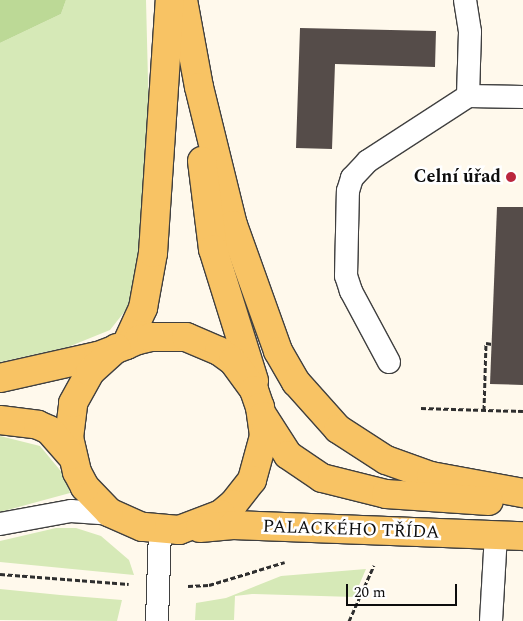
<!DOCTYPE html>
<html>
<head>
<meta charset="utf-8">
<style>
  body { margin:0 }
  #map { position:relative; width:523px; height:621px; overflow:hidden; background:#fff9ec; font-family:Spectral,serif }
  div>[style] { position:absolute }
  .green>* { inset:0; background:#d6e9b7 }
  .forest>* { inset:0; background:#bcd996 }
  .building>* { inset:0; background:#554c49 }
  .path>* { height:3px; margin-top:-1.5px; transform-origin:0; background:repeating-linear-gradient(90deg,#2f2f2f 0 5px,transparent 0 7.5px) }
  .roads { filter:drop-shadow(1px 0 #404040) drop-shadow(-1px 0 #404040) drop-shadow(0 1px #404040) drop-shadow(0 -1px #404040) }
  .service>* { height:22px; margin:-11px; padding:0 11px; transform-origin:11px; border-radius:11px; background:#fff }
  .primary>* { height:28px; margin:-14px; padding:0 14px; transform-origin:14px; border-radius:14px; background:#f8c364 }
  .dots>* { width:14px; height:14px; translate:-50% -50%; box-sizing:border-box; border:2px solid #fff; border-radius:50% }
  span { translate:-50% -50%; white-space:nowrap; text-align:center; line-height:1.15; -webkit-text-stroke:5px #fff; paint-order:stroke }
  .poi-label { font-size:18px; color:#0d0d0d; font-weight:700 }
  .right { translate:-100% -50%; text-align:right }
  .street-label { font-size:18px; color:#0d0d0d }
  .scale { position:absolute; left:346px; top:584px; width:111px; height:22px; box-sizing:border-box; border:2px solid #0d0d0d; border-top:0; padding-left:6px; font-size:15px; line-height:18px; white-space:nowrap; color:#0d0d0d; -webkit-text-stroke:4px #fff; paint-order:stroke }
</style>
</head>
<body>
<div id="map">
  <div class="green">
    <div style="clip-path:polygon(66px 0,146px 0,149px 120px,140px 258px,129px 306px,110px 330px,68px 347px,0 362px,0 43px,61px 14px)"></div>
    <div style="clip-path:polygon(0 436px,40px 446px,64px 475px,70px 493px,0 512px)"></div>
    <div style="clip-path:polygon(56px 528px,76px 528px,101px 536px,129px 560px,134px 575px,0 562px,0 541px)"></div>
    <div style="clip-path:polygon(366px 569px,354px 597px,252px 594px,235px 596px,234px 620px,195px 620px,196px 603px,226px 598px,281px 576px)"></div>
    <div style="clip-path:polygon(0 589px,60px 595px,122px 600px,117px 621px,0 620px)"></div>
  </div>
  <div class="forest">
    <div style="clip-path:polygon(0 0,66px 0,61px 14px,0 43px)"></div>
  </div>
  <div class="building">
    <div style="clip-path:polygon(300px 28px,436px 31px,435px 67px,335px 64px,332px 149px,296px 148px)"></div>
    <div style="clip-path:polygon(497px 207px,523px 207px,523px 385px,490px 384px)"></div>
  </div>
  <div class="path">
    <div style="left:421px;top:408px;width:102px;rotate:1.7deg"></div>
    <div style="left:484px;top:410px;width:67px;rotate:-88.3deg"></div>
    <div style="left:486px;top:343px;width:6px;rotate:9deg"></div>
    <div style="left:0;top:574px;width:129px;rotate:4.4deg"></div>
    <div style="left:188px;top:586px;width:21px;rotate:-3deg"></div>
    <div style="left:209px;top:585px;width:79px;rotate:-16.8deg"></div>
    <div style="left:349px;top:621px;width:61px;rotate:-65.9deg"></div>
  </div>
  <div class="roads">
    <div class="service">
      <div style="left:465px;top:0;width:32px;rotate:81deg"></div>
      <div style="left:470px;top:32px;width:64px;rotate:91.8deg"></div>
      <div style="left:468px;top:96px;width:55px;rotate:1deg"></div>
      <div style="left:389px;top:362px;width:81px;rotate:-118.2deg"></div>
      <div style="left:351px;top:291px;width:16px;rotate:-108deg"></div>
      <div style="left:346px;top:276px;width:85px;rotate:-88.7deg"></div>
      <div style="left:348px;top:191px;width:14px;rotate:-73deg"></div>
      <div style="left:352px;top:178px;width:23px;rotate:-47deg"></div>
      <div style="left:368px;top:161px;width:119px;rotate:-33deg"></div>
      <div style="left:0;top:524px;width:72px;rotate:-10.4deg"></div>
      <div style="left:71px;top:511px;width:32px;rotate:4deg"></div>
      <div style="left:103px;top:513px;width:17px;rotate:21deg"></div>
      <div style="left:157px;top:621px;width:91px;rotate:-88.1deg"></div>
      <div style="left:491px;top:621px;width:86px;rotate:-86.7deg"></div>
    </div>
    <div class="primary">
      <div style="left:183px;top:0;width:88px;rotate:79.6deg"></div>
      <div style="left:199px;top:87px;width:142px;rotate:76.2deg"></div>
      <div style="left:233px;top:225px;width:134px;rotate:70.3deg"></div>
      <div style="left:278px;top:351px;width:36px;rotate:60deg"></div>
      <div style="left:296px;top:382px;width:63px;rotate:48.2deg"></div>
      <div style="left:338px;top:429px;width:57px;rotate:32.9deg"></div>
      <div style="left:386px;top:460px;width:48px;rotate:19.6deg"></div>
      <div style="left:431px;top:476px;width:94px;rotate:10.5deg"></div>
      <div style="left:202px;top:161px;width:89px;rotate:82.9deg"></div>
      <div style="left:213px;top:249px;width:138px;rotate:72.7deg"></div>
      <div style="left:126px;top:345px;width:41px;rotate:-65.3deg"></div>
      <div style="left:143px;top:308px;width:56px;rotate:-79.7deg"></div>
      <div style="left:153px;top:253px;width:254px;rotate:-86.2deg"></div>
      <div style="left:0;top:378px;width:100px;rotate:-12.7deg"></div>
      <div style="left:98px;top:356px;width:30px;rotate:-21deg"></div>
      <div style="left:126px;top:345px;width:13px;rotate:-23deg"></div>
      <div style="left:138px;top:340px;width:13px;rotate:-13deg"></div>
      <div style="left:151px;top:337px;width:35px"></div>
      <div style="left:186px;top:337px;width:36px;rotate:23deg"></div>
      <div style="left:219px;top:351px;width:17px;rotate:36deg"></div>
      <div style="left:233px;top:361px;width:36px;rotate:54deg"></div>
      <div style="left:254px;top:390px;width:18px;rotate:71deg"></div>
      <div style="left:260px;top:407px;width:29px;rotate:82deg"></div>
      <div style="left:264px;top:436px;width:46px;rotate:105.3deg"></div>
      <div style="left:252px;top:480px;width:31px;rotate:128deg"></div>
      <div style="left:233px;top:504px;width:16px;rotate:140deg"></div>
      <div style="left:221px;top:514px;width:45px;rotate:159.1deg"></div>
      <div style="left:179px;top:530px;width:37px;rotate:-175deg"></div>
      <div style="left:142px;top:527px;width:36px;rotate:-156deg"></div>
      <div style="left:109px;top:512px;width:35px;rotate:-134deg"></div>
      <div style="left:85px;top:487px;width:17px;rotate:-118deg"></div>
      <div style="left:77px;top:472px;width:35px;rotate:-103deg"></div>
      <div style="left:69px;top:438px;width:35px;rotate:-83deg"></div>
      <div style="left:73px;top:403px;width:35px;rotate:-61deg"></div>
      <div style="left:90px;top:372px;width:36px;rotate:-42deg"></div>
      <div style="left:263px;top:416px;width:46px;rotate:57.3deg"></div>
      <div style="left:288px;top:455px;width:41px;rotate:34.1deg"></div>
      <div style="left:322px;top:478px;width:66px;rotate:14deg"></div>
      <div style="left:386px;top:494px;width:103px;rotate:3.9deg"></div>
      <div style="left:0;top:420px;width:38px;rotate:7deg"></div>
      <div style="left:38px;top:425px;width:12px;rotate:24deg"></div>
      <div style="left:49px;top:430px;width:33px;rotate:49deg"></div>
      <div style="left:200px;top:528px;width:33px;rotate:-5deg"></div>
      <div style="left:233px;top:525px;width:290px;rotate:2.2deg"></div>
    </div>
  </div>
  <div class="dots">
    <div style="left:511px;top:177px;background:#bb263e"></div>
  </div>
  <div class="poi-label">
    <span class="right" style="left:501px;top:177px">Celní úřad</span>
  </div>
  <div class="street-label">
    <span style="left:351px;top:530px;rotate:2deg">PALACKÉHO TŘÍDA</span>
  </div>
  <div class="scale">20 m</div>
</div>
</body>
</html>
